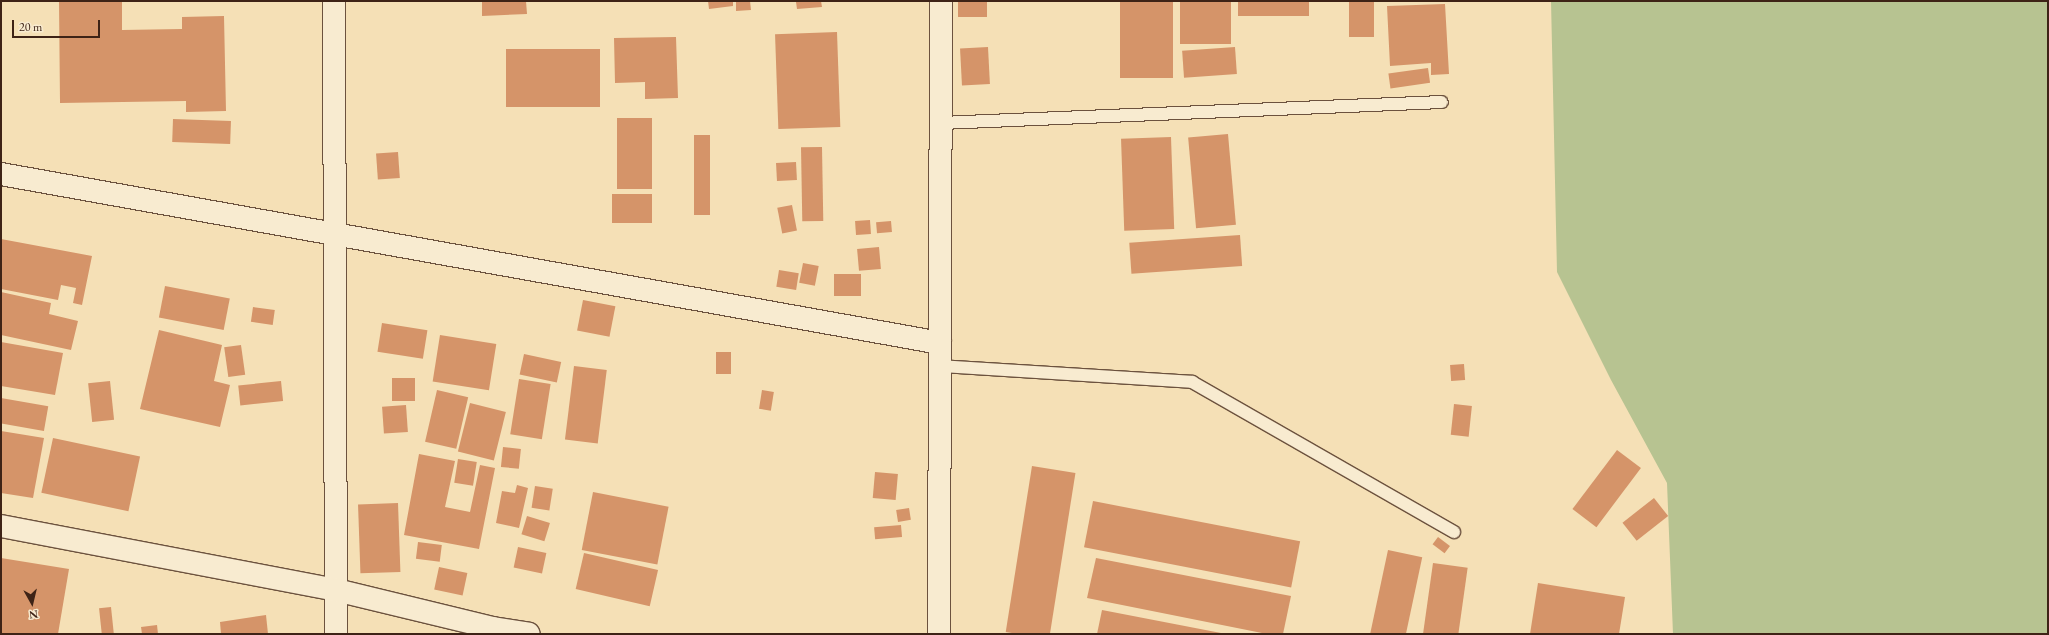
<!DOCTYPE html>
<html>
<head>
<meta charset="utf-8">
<style>
  body { margin:0 }
  #map { position:relative; width:2049px; height:635px; overflow:hidden; background:#f5e0b6; font-family:"EB Garamond",serif }
  div>[style] { position:absolute }
  .green>* { inset:0; background:#b7c391 }
  .building>* { inset:0; background:#d59469; transform-origin:0 0 }
  .roads { filter:drop-shadow(1px 0 #6c523e) drop-shadow(-1px 0 #6c523e) drop-shadow(0 1px #6c523e) drop-shadow(0 -1px #6c523e) }
  .service>* { height:12px; margin:-6px; padding:0 6px; transform-origin:6px; border-radius:6px; background:#f8ebd0 }
  .minor>* { height:22px; margin:-11px; padding:0 11px; transform-origin:11px; border-radius:11px; background:#f8ebd0 }
  span { translate:-50% -50%; white-space:nowrap; text-align:center; line-height:1.15; -webkit-text-stroke:3.5px #f8ebd0; paint-order:stroke }
  .frame { position:absolute; inset:0; border:2px solid #3e2316; pointer-events:none }
  .north { position:absolute; left:12px; top:583px; width:40px; height:40px; -webkit-text-stroke:3px #f8ebd0; paint-order:stroke; rotate:172deg; font-size:11px; font-weight:700; line-height:16px; text-align:center; color:#3e2316 }
  .north::after { content:''; display:block; margin:auto; width:14px; height:18px; background:#3e2316; clip-path:polygon(50% 0,100% 100%,50% 72%,0 100%) }
  .scale { position:absolute; left:12px; top:20px; width:88px; height:18px; box-sizing:border-box; border:2px solid #3e2316; border-top:0; padding-left:5px; font-size:12px; line-height:14px; white-space:nowrap; color:#3e2316; -webkit-text-stroke:3px #f8ebd0; paint-order:stroke }
</style>
</head>
<body>
<div id="map">
  <div class="green">
    <div style="clip-path:polygon(1551px 1px,2048px 1px,2048px 634px,1673px 634px,1667px 483px,1611px 380px,1557px 272px)"></div>
  </div>
  <div class="building">
    <div style="clip-path:polygon(59px 1px,122px 1px,122px 30px,182px 29px,182px 17px,224px 16px,226px 111px,186px 112px,186px 101px,60px 103px)"></div>
    <div style="clip-path:polygon(482px 1px,526px 1px,527px 14px,482px 16px)"></div>
    <div style="clip-path:polygon(708px 1px,733px 1px,733px 6px,709px 9px)"></div>
    <div style="clip-path:polygon(736px 1px,750px 1px,751px 10px,736px 11px)"></div>
    <div style="clip-path:polygon(821px 1px,822px 7px,797px 9px,796px 2px)"></div>
    <div style="left:958px;top:1px;width:29px;height:16px"></div>
    <div style="left:1120px;top:1px;width:53px;height:77px"></div>
    <div style="left:1180px;top:1px;width:51px;height:43px"></div>
    <div style="left:1238px;top:1px;width:71px;height:15px"></div>
    <div style="left:1349px;top:1px;width:25px;height:36px"></div>
    <div style="clip-path:polygon(1445px 4px,1449px 74px,1431px 75px,1431px 63px,1390px 66px,1387px 6px)"></div>
    <div style="left:837px;top:32px;width:95px;height:62px;rotate:88deg"></div>
    <div style="clip-path:polygon(676px 37px,678px 98px,645px 99px,645px 82px,615px 83px,614px 38px)"></div>
    <div style="left:988px;top:47px;width:37px;height:28px;rotate:87deg"></div>
    <div style="left:1235px;top:47px;width:27px;height:53px;rotate:86deg"></div>
    <div style="left:506px;top:49px;width:94px;height:58px"></div>
    <div style="left:1428px;top:68px;width:15px;height:40px;rotate:82deg"></div>
    <div style="left:617px;top:118px;width:35px;height:71px"></div>
    <div style="left:173px;top:119px;width:58px;height:23px;rotate:2deg"></div>
    <div style="left:1228px;top:134px;width:91px;height:40px;rotate:85deg"></div>
    <div style="left:694px;top:135px;width:16px;height:80px"></div>
    <div style="left:1171px;top:137px;width:92px;height:50px;rotate:88deg"></div>
    <div style="left:822px;top:147px;width:74px;height:21px;rotate:89deg"></div>
    <div style="left:398px;top:152px;width:26px;height:22px;rotate:86deg"></div>
    <div style="left:796px;top:162px;width:18px;height:20px;rotate:87deg"></div>
    <div style="left:652px;top:194px;width:29px;height:40px;rotate:90deg"></div>
    <div style="left:792px;top:205px;width:26px;height:15px;rotate:79deg"></div>
    <div style="left:870px;top:220px;width:14px;height:15px;rotate:86deg"></div>
    <div style="left:891px;top:221px;width:11px;height:15px;rotate:85deg"></div>
    <div style="left:1240px;top:235px;width:31px;height:111px;rotate:86deg"></div>
    <div style="clip-path:polygon(1px 239px,92px 256px,82px 305px,73px 303px,76px 288px,61px 285px,58px 300px,1px 289px)"></div>
    <div style="left:879px;top:247px;width:22px;height:22px;rotate:85deg"></div>
    <div style="left:803px;top:263px;width:16px;height:20px;rotate:11deg"></div>
    <div style="left:779px;top:270px;width:20px;height:17px;rotate:9deg"></div>
    <div style="left:834px;top:274px;width:27px;height:22px"></div>
    <div style="left:165px;top:286px;width:66px;height:32px;rotate:11deg"></div>
    <div style="clip-path:polygon(1px 292px,51px 303px,49px 314px,78px 321px,71px 350px,1px 335px)"></div>
    <div style="left:583px;top:300px;width:33px;height:31px;rotate:11deg"></div>
    <div style="left:253px;top:307px;width:22px;height:15px;rotate:8deg"></div>
    <div style="left:382px;top:323px;width:46px;height:29px;rotate:9deg"></div>
    <div style="clip-path:polygon(159px 330px,222px 345px,214px 381px,230px 385px,220px 427px,140px 409px)"></div>
    <div style="left:440px;top:335px;width:57px;height:47px;rotate:9deg"></div>
    <div style="clip-path:polygon(1px 342px,63px 353px,55px 395px,1px 386px)"></div>
    <div style="left:241px;top:345px;width:30px;height:17px;rotate:82deg"></div>
    <div style="left:716px;top:352px;width:15px;height:22px"></div>
    <div style="left:524px;top:354px;width:38px;height:21px;rotate:12deg"></div>
    <div style="left:1464px;top:364px;width:16px;height:14px;rotate:86deg"></div>
    <div style="left:574px;top:366px;width:33px;height:74px;rotate:7deg"></div>
    <div style="left:392px;top:378px;width:23px;height:23px"></div>
    <div style="left:519px;top:379px;width:32px;height:56px;rotate:9deg"></div>
    <div style="left:110px;top:381px;width:39px;height:22px;rotate:84deg"></div>
    <div style="left:281px;top:381px;width:20px;height:43px;rotate:84deg"></div>
    <div style="left:437px;top:390px;width:32px;height:53px;rotate:13deg"></div>
    <div style="left:762px;top:390px;width:12px;height:19px;rotate:9deg"></div>
    <div style="left:1px;top:398px;width:48px;height:25px;rotate:10deg"></div>
    <div style="left:470px;top:403px;width:37px;height:50px;rotate:14deg"></div>
    <div style="left:1454px;top:404px;width:18px;height:31px;rotate:6deg"></div>
    <div style="left:406px;top:405px;width:27px;height:24px;rotate:86deg"></div>
    <div style="clip-path:polygon(1px 431px,44px 438px,33px 498px,1px 493px)"></div>
    <div style="left:53px;top:438px;width:89px;height:56px;rotate:12deg"></div>
    <div style="left:503px;top:447px;width:18px;height:20px;rotate:6deg"></div>
    <div style="left:1617px;top:450px;width:30px;height:74px;rotate:37deg"></div>
    <div style="clip-path:polygon(419px 454px,455px 461px,445px 507px,470px 512px,480px 465px,495px 468px,479px 549px,404px 535px)"></div>
    <div style="left:458px;top:459px;width:19px;height:24px;rotate:9deg"></div>
    <div style="left:1032px;top:466px;width:44px;height:168px;rotate:9deg"></div>
    <div style="left:875px;top:472px;width:23px;height:26px;rotate:5deg"></div>
    <div style="clip-path:polygon(517px 485px,528px 488px,519px 528px,496px 523px,502px 491px,515px 493px)"></div>
    <div style="left:535px;top:486px;width:18px;height:22px;rotate:9deg"></div>
    <div style="left:593px;top:492px;width:77px;height:59px;rotate:11deg"></div>
    <div style="left:1654px;top:498px;width:23px;height:40px;rotate:52deg"></div>
    <div style="left:1093px;top:501px;width:211px;height:47px;rotate:11deg"></div>
    <div style="left:398px;top:503px;width:69px;height:40px;rotate:88deg"></div>
    <div style="left:909px;top:508px;width:12px;height:13px;rotate:81deg"></div>
    <div style="left:527px;top:516px;width:24px;height:19px;rotate:17deg"></div>
    <div style="left:901px;top:525px;width:12px;height:27px;rotate:85deg"></div>
    <div style="left:1438px;top:537px;width:15px;height:9px;rotate:37deg"></div>
    <div style="left:418px;top:542px;width:24px;height:17px;rotate:7deg"></div>
    <div style="left:518px;top:547px;width:29px;height:21px;rotate:12deg"></div>
    <div style="left:1388px;top:550px;width:35px;height:86px;rotate:12deg"></div>
    <div style="left:584px;top:553px;width:76px;height:37px;rotate:13deg"></div>
    <div style="clip-path:polygon(1px 558px,69px 569px,58px 634px,1px 634px)"></div>
    <div style="clip-path:polygon(1096px 558px,1291px 596px,1283px 634px,1267px 634px,1087px 598px)"></div>
    <div style="left:1433px;top:563px;width:35px;height:72px;rotate:8deg"></div>
    <div style="left:439px;top:567px;width:29px;height:23px;rotate:12deg"></div>
    <div style="clip-path:polygon(1538px 583px,1625px 597px,1619px 634px,1530px 634px)"></div>
    <div style="left:111px;top:607px;width:27px;height:12px;rotate:84deg"></div>
    <div style="clip-path:polygon(1102px 610px,1221px 633px,1221px 634px,1097px 634px)"></div>
    <div style="clip-path:polygon(266px 615px,268px 634px,221px 634px,220px 622px)"></div>
    <div style="clip-path:polygon(157px 625px,158px 634px,142px 634px,141px 627px)"></div>
  </div>
  <div class="roads">
    <div class="service">
      <div style="left:941px;top:123px;width:501px;rotate:-2.4deg"></div>
      <div style="left:940px;top:366px;width:253px;rotate:3.6deg"></div>
      <div style="left:1192px;top:382px;width:302px;rotate:29.8deg"></div>
    </div>
    <div class="minor">
      <div style="left:334px;top:1px;width:633px;rotate:89.82deg"></div>
      <div style="left:1px;top:174px;width:954px;rotate:10.2deg"></div>
      <div style="left:1px;top:526px;width:341px;rotate:10.8deg"></div>
      <div style="left:336px;top:590px;width:162px;rotate:13.6deg"></div>
      <div style="left:493px;top:628px;width:36px;rotate:9deg"></div>
      <div style="left:939px;top:634px;width:633px;rotate:-89.82deg"></div>
    </div>
  </div>
  <div class="frame"></div>
  <div class="north">N</div>
  <div class="scale">20 m</div>
</div>
</body>
</html>
